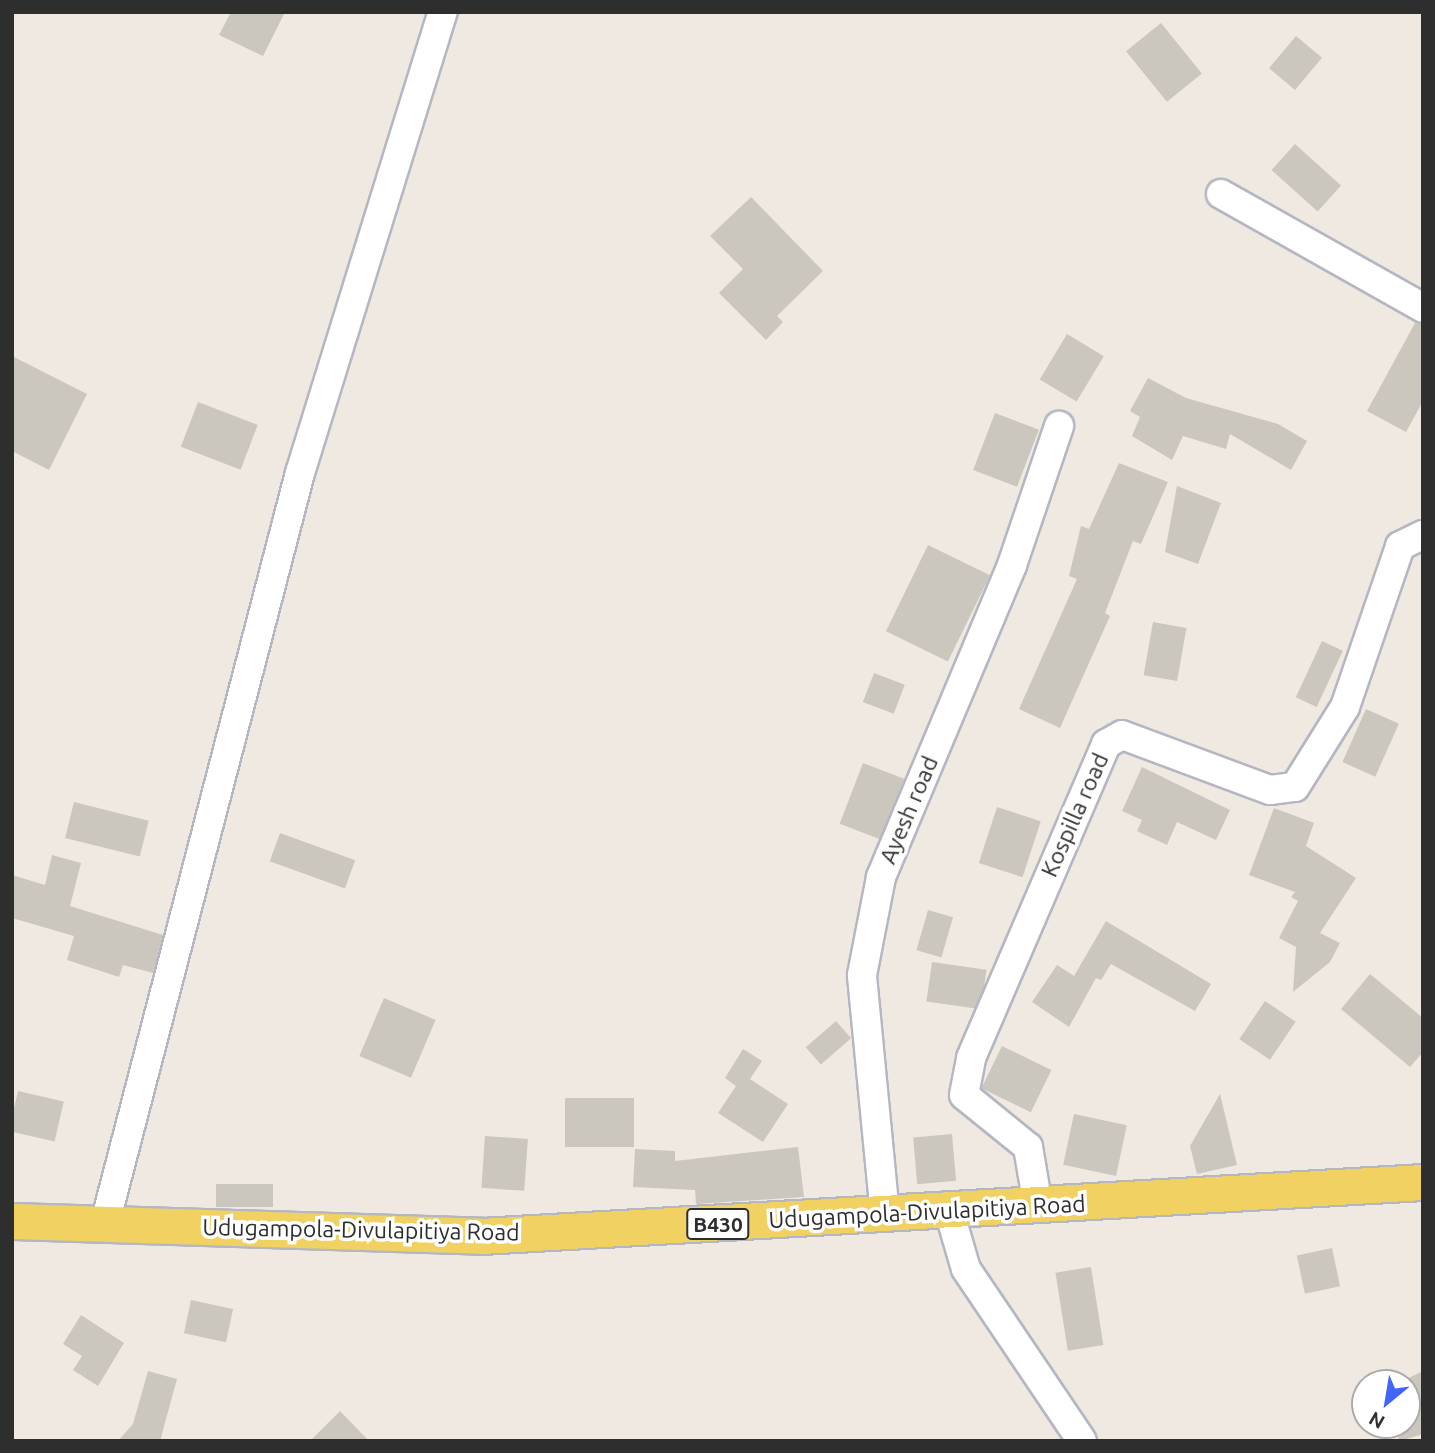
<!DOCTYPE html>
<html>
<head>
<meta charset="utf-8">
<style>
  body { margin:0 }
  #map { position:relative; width:1435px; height:1453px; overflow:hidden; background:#efe9e1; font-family:Ubuntu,sans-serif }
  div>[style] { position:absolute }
  .building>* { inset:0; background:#cbc7bf; transform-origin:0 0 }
  .roads { filter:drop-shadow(2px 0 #b4b7c1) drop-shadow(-2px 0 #b4b7c1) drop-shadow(0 2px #b4b7c1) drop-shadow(0 -2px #b4b7c1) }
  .minor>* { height:28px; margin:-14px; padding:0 14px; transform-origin:14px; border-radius:14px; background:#fff }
  .major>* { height:35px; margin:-17.5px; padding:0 17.5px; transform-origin:17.5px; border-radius:17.5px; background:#f2d163 }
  span { translate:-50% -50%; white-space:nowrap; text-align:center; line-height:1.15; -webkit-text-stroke:7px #fff; paint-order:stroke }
  .shield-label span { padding:2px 5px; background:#fff; border:2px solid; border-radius:5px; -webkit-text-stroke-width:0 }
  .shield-label { font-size:21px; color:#2e2e2e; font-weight:700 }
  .street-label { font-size:23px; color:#2e2e2e }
  .frame { position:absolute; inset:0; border:14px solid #2e2e2e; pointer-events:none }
  .north { position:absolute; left:1351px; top:1369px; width:70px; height:70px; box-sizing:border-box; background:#fff; border:2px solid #ababab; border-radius:50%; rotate:210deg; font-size:19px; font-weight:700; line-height:28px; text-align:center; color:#2e2e2e }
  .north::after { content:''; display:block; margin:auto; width:24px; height:32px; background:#4264fb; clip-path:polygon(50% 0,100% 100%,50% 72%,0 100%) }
</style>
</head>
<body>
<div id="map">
  <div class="building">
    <div style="clip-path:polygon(231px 12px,285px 12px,263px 56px,219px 35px)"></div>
    <div style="left:1161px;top:23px;width:65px;height:45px;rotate:51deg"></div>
    <div style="left:1296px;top:36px;width:34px;height:42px;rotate:40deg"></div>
    <div style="left:1295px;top:144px;width:62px;height:35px;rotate:42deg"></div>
    <div style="clip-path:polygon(751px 197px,823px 271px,777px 316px,783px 322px,766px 340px,719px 293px,743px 269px,710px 236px)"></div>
    <div style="clip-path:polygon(1415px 323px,1423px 325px,1423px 401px,1406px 432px,1367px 411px)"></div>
    <div style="left:1067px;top:334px;width:43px;height:53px;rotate:31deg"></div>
    <div style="clip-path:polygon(12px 356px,87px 394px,49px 470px,12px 451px)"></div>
    <div style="clip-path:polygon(1148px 378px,1186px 398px,1278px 424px,1307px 441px,1291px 470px,1230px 434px,1226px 449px,1183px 436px,1172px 460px,1132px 436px,1140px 417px,1130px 411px)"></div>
    <div style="left:198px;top:402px;width:64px;height:48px;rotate:21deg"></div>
    <div style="left:995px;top:413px;width:47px;height:61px;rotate:21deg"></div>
    <div style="clip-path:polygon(1119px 463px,1168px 482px,1141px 544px,1133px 541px,1105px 613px,1110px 616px,1060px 728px,1019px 709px,1077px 579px,1069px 576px,1081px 526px,1089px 529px)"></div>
    <div style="clip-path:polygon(1177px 486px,1221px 503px,1198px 564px,1165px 552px)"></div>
    <div style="left:928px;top:545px;width:69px;height:96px;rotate:26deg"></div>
    <div style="left:1153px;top:622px;width:34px;height:54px;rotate:10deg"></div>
    <div style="left:1322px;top:641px;width:23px;height:62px;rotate:25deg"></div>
    <div style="left:874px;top:673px;width:33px;height:31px;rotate:21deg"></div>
    <div style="left:1366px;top:709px;width:36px;height:58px;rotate:24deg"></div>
    <div style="left:863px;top:763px;width:44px;height:65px;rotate:21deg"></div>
    <div style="clip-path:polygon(1142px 767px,1230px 810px,1216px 840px,1177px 822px,1167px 845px,1137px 831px,1142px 820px,1122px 811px)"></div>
    <div style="left:74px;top:802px;width:77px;height:37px;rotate:14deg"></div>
    <div style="left:997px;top:807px;width:46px;height:59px;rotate:18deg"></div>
    <div style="clip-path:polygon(1274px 808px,1314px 823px,1306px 846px,1356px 878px,1320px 933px,1340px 943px,1330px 962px,1293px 992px,1296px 947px,1279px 938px,1298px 901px,1291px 897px,1295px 892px,1249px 875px)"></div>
    <div style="left:280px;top:833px;width:80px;height:30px;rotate:20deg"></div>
    <div style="clip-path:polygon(52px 855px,81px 863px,70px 906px,163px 935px,153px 973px,123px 965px,119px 977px,67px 960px,74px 936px,12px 918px,12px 875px,45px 885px)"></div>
    <div style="left:928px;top:910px;width:26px;height:42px;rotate:16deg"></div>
    <div style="clip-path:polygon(1106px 921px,1211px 984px,1195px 1011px,1111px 964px,1101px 980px,1096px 978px,1069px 1027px,1032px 1002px,1057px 965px,1074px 976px)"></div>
    <div style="left:932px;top:962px;width:55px;height:40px;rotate:8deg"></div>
    <div style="clip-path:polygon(1370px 974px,1423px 1018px,1423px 1052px,1410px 1067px,1341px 1009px)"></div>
    <div style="left:384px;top:998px;width:56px;height:63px;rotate:23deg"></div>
    <div style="left:1265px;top:1001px;width:37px;height:46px;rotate:34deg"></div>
    <div style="left:836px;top:1021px;width:23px;height:40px;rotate:49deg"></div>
    <div style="left:1002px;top:1046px;width:55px;height:47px;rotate:26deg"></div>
    <div style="clip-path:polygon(743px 1049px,762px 1061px,750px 1079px,788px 1104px,763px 1142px,718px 1113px,736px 1086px,725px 1078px)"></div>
    <div style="left:18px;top:1091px;width:47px;height:41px;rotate:13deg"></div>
    <div style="clip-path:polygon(1220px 1094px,1237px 1165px,1197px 1174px,1190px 1146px)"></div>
    <div style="left:565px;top:1098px;width:69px;height:49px"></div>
    <div style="left:1074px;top:1114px;width:54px;height:52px;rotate:12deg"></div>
    <div style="left:952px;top:1134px;width:47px;height:39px;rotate:85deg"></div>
    <div style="left:485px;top:1136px;width:43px;height:52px;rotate:4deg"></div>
    <div style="clip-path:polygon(798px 1147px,804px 1197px,696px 1204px,695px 1190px,633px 1187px,635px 1149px,675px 1151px,675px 1161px)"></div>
    <div style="left:216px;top:1184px;width:57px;height:23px"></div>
    <div style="left:1332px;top:1248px;width:39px;height:36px;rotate:78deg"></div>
    <div style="left:1091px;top:1267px;width:79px;height:36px;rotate:81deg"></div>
    <div style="left:191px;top:1300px;width:43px;height:34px;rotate:12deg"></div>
    <div style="clip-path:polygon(81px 1315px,124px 1343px,98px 1386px,73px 1370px,82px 1356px,63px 1344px)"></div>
    <div style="clip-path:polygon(148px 1371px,177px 1379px,160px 1441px,118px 1441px,133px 1424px)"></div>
    <div style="clip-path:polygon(1423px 1371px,1423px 1434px,1400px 1441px,1392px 1425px,1407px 1425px,1407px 1383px,1398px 1383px)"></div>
    <div style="clip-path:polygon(340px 1411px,369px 1441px,310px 1441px)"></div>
  </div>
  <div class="roads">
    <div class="minor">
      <div style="left:1221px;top:194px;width:232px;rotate:29.4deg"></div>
      <div style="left:1038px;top:1206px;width:60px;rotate:-99.6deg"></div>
      <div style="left:1028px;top:1147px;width:82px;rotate:-140.9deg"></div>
      <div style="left:964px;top:1095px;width:38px;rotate:-79deg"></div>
      <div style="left:971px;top:1058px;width:342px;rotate:-66.7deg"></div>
      <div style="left:1106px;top:744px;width:18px;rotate:-29deg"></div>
      <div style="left:1122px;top:735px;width:158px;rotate:20.4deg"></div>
      <div style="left:1270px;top:790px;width:25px;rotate:-7deg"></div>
      <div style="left:1295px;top:787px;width:94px;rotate:-58deg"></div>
      <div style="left:1345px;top:707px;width:170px;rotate:-71.1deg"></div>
      <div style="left:1400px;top:546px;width:25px;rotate:-26deg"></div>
      <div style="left:949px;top:1211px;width:60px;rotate:73.7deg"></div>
      <div style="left:966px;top:1269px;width:207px;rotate:56deg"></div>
      <div style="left:885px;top:1215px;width:241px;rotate:-95.5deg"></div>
      <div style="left:862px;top:975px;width:100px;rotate:-79deg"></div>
      <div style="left:881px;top:877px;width:338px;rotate:-67.2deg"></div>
      <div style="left:1012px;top:565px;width:147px;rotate:-71.3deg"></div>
      <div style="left:105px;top:1223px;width:775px;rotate:-75.43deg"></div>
      <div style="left:300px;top:473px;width:483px;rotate:-72.8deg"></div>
    </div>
    <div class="major">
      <div style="left:12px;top:1221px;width:469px;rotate:1.8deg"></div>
      <div style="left:481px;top:1236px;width:944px;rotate:-3.28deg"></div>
    </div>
  </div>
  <div class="shield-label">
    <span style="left:718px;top:1224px">B430</span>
  </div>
  <div class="street-label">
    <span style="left:909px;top:810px;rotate:-67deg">Ayesh road</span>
    <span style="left:1075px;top:815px;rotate:-66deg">Kospilla road</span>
    <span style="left:927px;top:1212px;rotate:-3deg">Udugampola-Divulapitiya Road</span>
    <span style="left:361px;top:1230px;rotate:1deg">Udugampola-Divulapitiya Road</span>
  </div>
  <div class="frame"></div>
  <div class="north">N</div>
</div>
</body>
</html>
